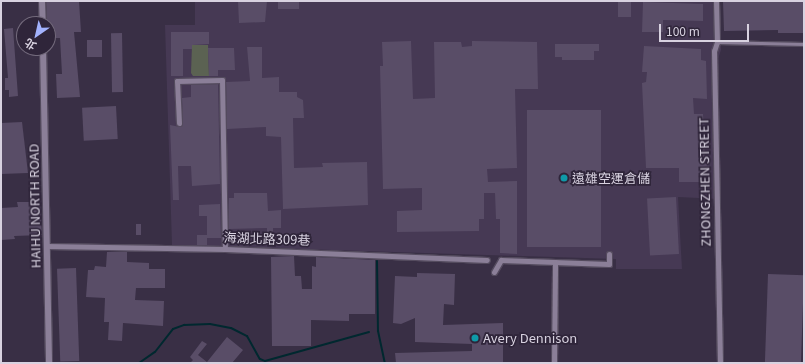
<!DOCTYPE html>
<html>
<head>
<meta charset="utf-8">
<style>
  body { margin:0 }
  #map { position:relative; width:805px; height:364px; overflow:hidden; background:#392f45; font-family:Georgia,"Noto Sans TC",serif }
  div>[style] { position:absolute }
  .built>* { inset:0; background:#463954 }
  .green>* { inset:0; background:#5b6252 }
  .stream>* { height:2px; margin:-1px; padding:0 1px; transform-origin:1px; border-radius:1px; background:#00282f }
  .building>* { inset:0; background:#594d67; transform-origin:0 0 }
  .roads { filter:drop-shadow(1px 0 #544b5e) drop-shadow(-1px 0 #544b5e) drop-shadow(0 1px #544b5e) drop-shadow(0 -1px #544b5e) }
  .service>* { height:2.5px; margin:-1.25px; padding:0 1.25px; transform-origin:1.25px; border-radius:1.25px; background:#8b7f98 }
  .minor>* { height:5px; margin:-2.5px; padding:0 2.5px; transform-origin:2.5px; border-radius:2.5px; background:#8b7f98 }
  .tertiary>* { height:6px; margin:-3px; padding:0 3px; transform-origin:3px; border-radius:3px; background:#8b7f98 }
  .dots>* { width:11px; height:11px; translate:-50% -50%; box-sizing:border-box; border:2px solid #2f253a; border-radius:50% }
  span { translate:-50% -50%; white-space:nowrap; text-align:center; line-height:1.15; -webkit-text-stroke:3.5px #2f253a; paint-order:stroke }
  .poi-label { font-size:13px; color:#d8d2e0 }
  .left { translate:0 -50%; text-align:left }
  .street-label { font-size:13px; color:#d8d2e0 }
  .frame { position:absolute; inset:0; border:2px solid #d8d2e0; pointer-events:none }
  .north { position:absolute; left:16px; top:16px; width:40px; height:40px; box-sizing:border-box; background:#2f253a; border:1px solid #736a7c; border-radius:50%; rotate:214deg; font-size:11px; font-weight:700; line-height:16px; text-align:center; color:#d8d2e0 }
  .north::after { content:''; display:block; margin:auto; width:14px; height:18px; background:#a3b2fd; clip-path:polygon(50% 0,100% 100%,50% 72%,0 100%) }
  .scale { position:absolute; left:659px; top:24px; width:90px; height:18px; box-sizing:border-box; border:2px solid #d8d2e0; border-top:0; padding-left:5px; font-size:12px; line-height:14px; white-space:nowrap; color:#d8d2e0; -webkit-text-stroke:3px #2f253a; paint-order:stroke }
</style>
</head>
<body>
<div id="map">
  <div class="built">
    <div style="clip-path:polygon(195px 1px,720px 1px,721px 50px,717px 62px,719px 199px,678px 197px,682px 269px,616px 269px,616px 259px,172px 245px,165px 25px,195px 25px)"></div>
  </div>
  <div class="green">
    <div style="clip-path:polygon(192px 45px,208px 45px,209px 76px,193px 76px,191px 73px)"></div>
  </div>
  <div class="stream">
    <div style="left:377px;top:261px;width:70px;rotate:89.2deg"></div>
    <div style="left:378px;top:331px;width:33px;rotate:78deg"></div>
    <div style="left:139px;top:363px;width:19px;rotate:-35deg"></div>
    <div style="left:155px;top:352px;width:29px;rotate:-52deg"></div>
    <div style="left:173px;top:329px;width:12px;rotate:-20deg"></div>
    <div style="left:184px;top:325px;width:26px;rotate:-2deg"></div>
    <div style="left:210px;top:324px;width:21px;rotate:11deg"></div>
    <div style="left:231px;top:328px;width:18px;rotate:27deg"></div>
    <div style="left:247px;top:336px;width:26px;rotate:61deg"></div>
    <div style="left:260px;top:359px;width:5px;rotate:22deg"></div>
    <div style="left:265px;top:361px;width:108px;rotate:-15.6deg"></div>
  </div>
  <div class="building">
    <div style="clip-path:polygon(46px 1px,79px 1px,81px 32px,74px 32px,80px 97px,57px 98px,56px 74px,62px 74px,60px 38px,48px 38px)"></div>
    <div style="clip-path:polygon(238px 1px,267px 1px,265px 22px,239px 23px)"></div>
    <div style="left:278px;top:1px;width:21px;height:8px"></div>
    <div style="left:618px;top:1px;width:13px;height:16px"></div>
    <div style="clip-path:polygon(723px 1px,804px 1px,804px 33px,778px 33px,778px 30px,724px 31px)"></div>
    <div style="clip-path:polygon(643px 2px,703px 4px,703px 21px,663px 20px,663px 32px,642px 32px)"></div>
    <div style="clip-path:polygon(13px 28px,18px 96px,9px 97px,9px 90px,5px 90px,5px 78px,8px 78px,4px 29px)"></div>
    <div style="clip-path:polygon(171px 32px,209px 32px,209px 44px,192px 45px,192px 49px,183px 49px,183px 76px,171px 76px)"></div>
    <div style="left:122px;top:33px;width:59px;height:11px;rotate:89deg"></div>
    <div style="left:87px;top:40px;width:15px;height:17px"></div>
    <div style="clip-path:polygon(411px 41px,413px 99px,435px 98px,434px 42px,461px 42px,462px 47px,472px 46px,472px 41px,537px 42px,538px 89px,515px 89px,517px 168px,487px 169px,488px 182px,517px 181px,517px 254px,500px 253px,500px 219px,496px 219px,495px 193px,484px 193px,484px 219px,479px 219px,479px 231px,397px 232px,397px 211px,422px 210px,422px 188px,383px 189px,380px 66px,383px 66px,382px 42px)"></div>
    <div style="clip-path:polygon(555px 44px,599px 44px,599px 51px,594px 51px,594px 60px,562px 60px,562px 57px,555px 57px)"></div>
    <div style="clip-path:polygon(644px 46px,701px 49px,701px 60px,706px 61px,707px 99px,693px 98px,694px 114px,703px 114px,705px 160px,709px 160px,709px 182px,679px 182px,679px 168px,646px 168px,642px 83px,646px 82px,647px 72px,642px 72px)"></div>
    <div style="clip-path:polygon(247px 47px,262px 47px,262px 78px,279px 77px,279px 92px,297px 92px,297px 97px,303px 100px,304px 118px,293px 118px,294px 168px,323px 167px,322px 163px,367px 162px,368px 205px,283px 209px,281px 137px,266px 136px,266px 127px,227px 129px,226px 82px,250px 81px)"></div>
    <div style="clip-path:polygon(208px 48px,234px 48px,235px 70px,218px 70px,218px 76px,209px 76px)"></div>
    <div style="clip-path:polygon(218px 84px,220px 184px,192px 186px,191px 166px,178px 166px,179px 200px,173px 200px,170px 125px,180px 127px,183px 124px,182px 98px,191px 97px,191px 85px)"></div>
    <div style="left:116px;top:106px;width:33px;height:34px;rotate:87deg"></div>
    <div style="left:527px;top:110px;width:74px;height:137px"></div>
    <div style="clip-path:polygon(22px 122px,28px 173px,1px 174px,1px 123px)"></div>
    <div style="clip-path:polygon(234px 193px,267px 193px,268px 211px,281px 210px,281px 228px,273px 228px,273px 244px,267px 244px,267px 228px,229px 229px,229px 198px,234px 198px)"></div>
    <div style="left:676px;top:197px;width:57px;height:29px;rotate:87deg"></div>
    <div style="clip-path:polygon(17px 202px,40px 202px,42px 235px,14px 236px,15px 239px,1px 240px,1px 208px,18px 207px)"></div>
    <div style="clip-path:polygon(220px 204px,221px 238px,207px 238px,207px 216px,199px 216px,199px 205px)"></div>
    <div style="left:136px;top:224px;width:5px;height:11px"></div>
    <div style="left:197px;top:235px;width:10px;height:10px"></div>
    <div style="clip-path:polygon(107px 252px,127px 252px,127px 262px,149px 263px,149px 269px,165px 269px,165px 288px,136px 288px,135px 300px,164px 301px,163px 326px,123px 323px,122px 341px,108px 340px,109px 322px,104px 322px,105px 298px,86px 297px,88px 270px,94px 270px,95px 266px,106px 267px)"></div>
    <div style="clip-path:polygon(294px 256px,295px 276px,301px 276px,302px 289px,312px 289px,312px 266px,316px 267px,316px 257px,375px 260px,375px 314px,349px 314px,349px 321px,311px 320px,311px 346px,272px 346px,271px 257px)"></div>
    <div style="left:76px;top:268px;width:93px;height:19px;rotate:88deg"></div>
    <div style="clip-path:polygon(417px 273px,455px 274px,454px 305px,444px 304px,443px 325px,503px 323px,503px 363px,396px 363px,395px 353px,472px 351px,472px 344px,415px 342px,415px 318px,401px 324px,393px 323px,395px 276px,417px 277px)"></div>
    <div style="left:768px;top:274px;width:36px;height:89px;rotate:2deg"></div>
    <div style="clip-path:polygon(227px 337px,243px 350px,232px 363px,190px 363px,193px 360px,190px 357px,202px 341px,207px 344px,198px 355px,207px 362px)"></div>
  </div>
  <div class="roads">
    <div class="service">
      <div style="left:718px;top:42px;width:86px;rotate:1.3deg"></div>
    </div>
    <div class="minor">
      <div style="left:716px;top:1px;width:41px;rotate:88.6deg"></div>
      <div style="left:717px;top:42px;width:9px;rotate:108deg"></div>
      <div style="left:714px;top:51px;width:312px;rotate:88.9deg"></div>
      <div style="left:179px;top:123px;width:42px;rotate:-92.7deg"></div>
      <div style="left:177px;top:81px;width:45px;rotate:-1.3deg"></div>
      <div style="left:222px;top:80px;width:169px;rotate:89deg"></div>
      <div style="left:47px;top:246px;width:178px;rotate:1deg"></div>
      <div style="left:225px;top:249px;width:262px;rotate:2.4deg"></div>
      <div style="left:494px;top:272px;width:14px;rotate:-60deg"></div>
      <div style="left:501px;top:260px;width:108px;rotate:2.1deg"></div>
      <div style="left:609px;top:264px;width:10px;rotate:-90deg"></div>
      <div style="left:554px;top:363px;width:101px;rotate:-89.4deg"></div>
    </div>
    <div class="tertiary">
      <div style="left:42px;top:1px;width:23px;rotate:88deg"></div>
      <div style="left:43px;top:48px;width:315px;rotate:88.9deg"></div>
    </div>
  </div>
  <div class="dots">
    <div style="left:564px;top:178px;background:#0f9aa8"></div>
    <div style="left:475px;top:338px;background:#0f9aa8"></div>
  </div>
  <div class="poi-label">
    <span class="left" style="left:572px;top:178px">遠雄空運倉儲</span>
    <span class="left" style="left:483px;top:338px">Avery Dennison</span>
  </div>
  <div class="street-label">
    <span style="left:705px;top:182px;rotate:-91deg">ZHONGZHEN STREET</span>
    <span style="left:35px;top:206px;rotate:-91deg">HAIHU NORTH ROAD</span>
    <span style="left:267px;top:239px;rotate:2deg">海湖北路309巷</span>
  </div>
  <div class="frame"></div>
  <div class="north">北</div>
  <div class="scale">100 m</div>
</div>
</body>
</html>
